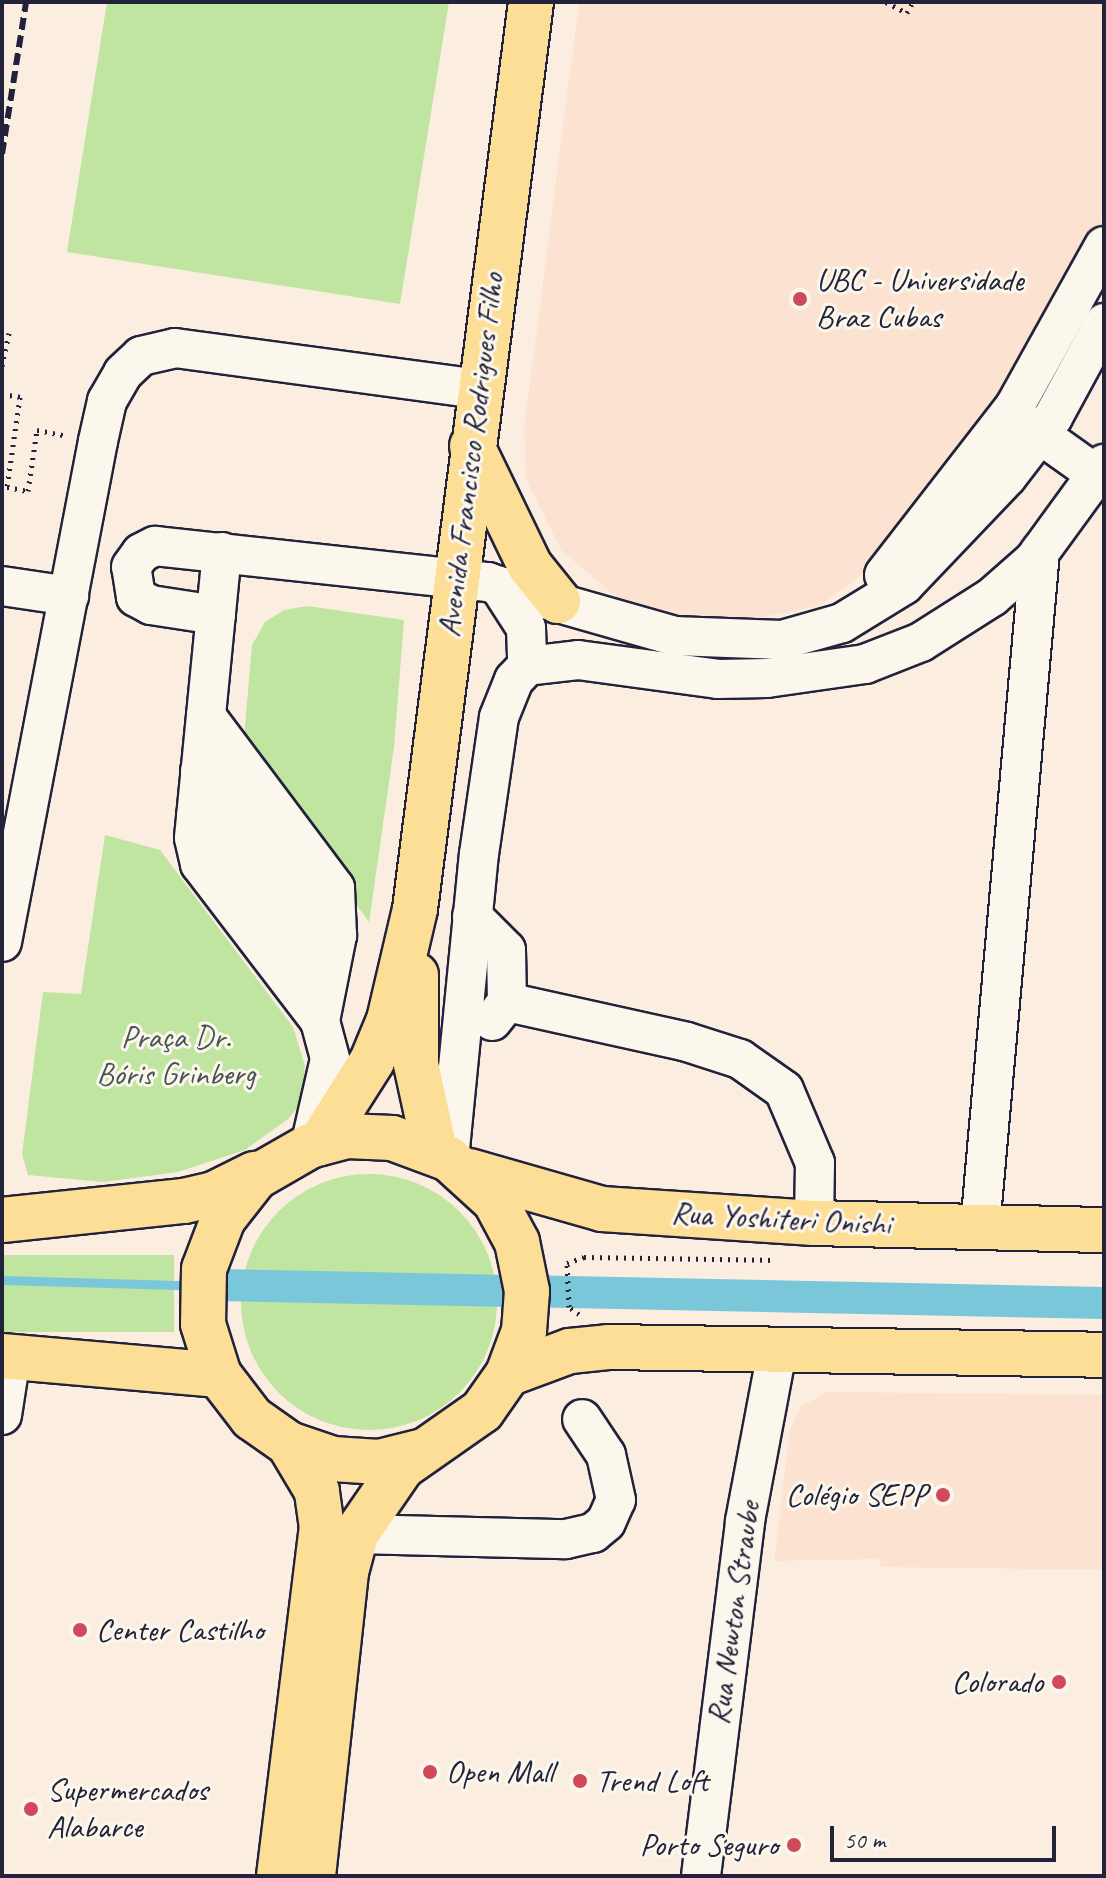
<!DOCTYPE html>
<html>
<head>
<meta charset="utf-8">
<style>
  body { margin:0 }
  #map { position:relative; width:1106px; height:1878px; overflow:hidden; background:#fbeee0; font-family:Caveat,sans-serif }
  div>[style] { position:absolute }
  .built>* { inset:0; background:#fce3d1 }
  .green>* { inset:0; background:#c0e5a0; transform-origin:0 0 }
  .round { border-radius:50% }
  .stream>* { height:9px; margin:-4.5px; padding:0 4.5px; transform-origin:4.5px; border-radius:4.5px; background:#7bc7da }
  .canal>* { height:32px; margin:-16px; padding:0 16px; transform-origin:16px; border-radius:16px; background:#7bc7da }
  .path>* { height:5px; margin-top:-2.5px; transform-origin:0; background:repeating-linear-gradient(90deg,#22223b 0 2px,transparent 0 8px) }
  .roads { filter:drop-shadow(2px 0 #22223b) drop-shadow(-2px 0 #22223b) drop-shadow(0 2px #22223b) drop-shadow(0 -2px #22223b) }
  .minor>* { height:38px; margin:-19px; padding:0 19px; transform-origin:19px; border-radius:19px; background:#fbf7ec }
  .major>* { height:44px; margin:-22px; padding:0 22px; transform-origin:22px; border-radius:22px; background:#fdde96 }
  .rail>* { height:6px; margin-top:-3px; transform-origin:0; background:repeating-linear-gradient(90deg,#22223b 0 12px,transparent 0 18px) }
  .dots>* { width:22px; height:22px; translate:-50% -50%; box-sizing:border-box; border:4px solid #fbf7ec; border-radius:50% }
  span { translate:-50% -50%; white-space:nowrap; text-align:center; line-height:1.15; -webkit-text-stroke:6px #fbf7ec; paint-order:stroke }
  .poi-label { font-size:32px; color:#22223b }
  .left { translate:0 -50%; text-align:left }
  .right { translate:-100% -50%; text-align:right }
  .street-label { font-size:32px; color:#22223b }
  .park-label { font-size:32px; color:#4a5354 }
  .frame { position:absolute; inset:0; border:4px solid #22223b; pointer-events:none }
  .scale { position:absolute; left:830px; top:1826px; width:226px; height:36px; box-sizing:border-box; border:4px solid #22223b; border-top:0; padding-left:10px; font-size:24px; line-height:28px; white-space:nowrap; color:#22223b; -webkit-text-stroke:6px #fbf7ec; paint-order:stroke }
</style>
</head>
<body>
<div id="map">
  <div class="built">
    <div style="clip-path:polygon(579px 2px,1104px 2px,1104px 217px,1017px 380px,875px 565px,819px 606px,713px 627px,629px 608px,561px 550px,526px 479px,524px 429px)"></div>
    <div style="clip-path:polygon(828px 1392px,1104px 1395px,1104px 1570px,881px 1567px,878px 1559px,774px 1561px,790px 1430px,801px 1406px)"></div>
  </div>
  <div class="green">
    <div style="clip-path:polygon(107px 2px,449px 2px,400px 304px,67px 252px)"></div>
    <div style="clip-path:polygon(307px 606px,404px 620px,394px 747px,369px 922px,243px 750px,252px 645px,265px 622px,284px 610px)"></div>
    <div style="clip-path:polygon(105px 835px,160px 850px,293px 1027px,305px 1066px,302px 1102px,288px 1119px,245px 1150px,178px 1172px,103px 1182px,28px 1175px,22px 1154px,43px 992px,81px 994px)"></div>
    <div class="round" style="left:241px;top:1174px;width:256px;height:256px"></div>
    <div style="left:2px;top:1255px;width:172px;height:77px"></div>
  </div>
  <div class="stream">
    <div style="left:2px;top:1280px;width:184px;rotate:1.6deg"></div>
  </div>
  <div class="canal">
    <div style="left:222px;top:1285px;width:882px;rotate:1.17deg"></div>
  </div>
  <div class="path">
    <div style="left:886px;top:2px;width:24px;rotate:28deg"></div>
    <div style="left:907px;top:13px;width:13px;rotate:-61deg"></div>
    <div style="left:2px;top:332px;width:7px;rotate:8deg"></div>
    <div style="left:9px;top:333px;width:35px;rotate:102deg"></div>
    <div style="left:2px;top:394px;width:18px;rotate:9deg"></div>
    <div style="left:20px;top:397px;width:91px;rotate:98.2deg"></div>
    <div style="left:7px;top:487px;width:21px;rotate:11deg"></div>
    <div style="left:28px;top:491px;width:62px;rotate:-81.6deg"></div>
    <div style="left:37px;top:430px;width:31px;rotate:11deg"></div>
    <div style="left:579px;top:1314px;width:12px;rotate:-145deg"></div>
    <div style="left:569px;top:1307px;width:44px;rotate:-92.6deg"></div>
    <div style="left:567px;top:1263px;width:18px;rotate:-19deg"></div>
    <div style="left:584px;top:1257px;width:187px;rotate:0.9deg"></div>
  </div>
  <div class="roads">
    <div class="minor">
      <div style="left:1021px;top:421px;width:93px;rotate:35.4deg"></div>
      <div style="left:222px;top:552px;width:287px;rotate:95.6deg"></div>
      <div style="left:194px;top:838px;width:27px;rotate:77deg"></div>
      <div style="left:200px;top:864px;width:198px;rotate:52.6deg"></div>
      <div style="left:320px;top:1021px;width:39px;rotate:75deg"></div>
      <div style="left:330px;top:1059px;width:89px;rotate:102.9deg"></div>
      <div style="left:884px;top:575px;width:214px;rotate:-52.2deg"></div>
      <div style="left:1015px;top:406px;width:183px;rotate:-60.9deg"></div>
      <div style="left:2px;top:586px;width:68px;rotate:8.5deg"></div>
      <div style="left:499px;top:586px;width:182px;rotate:15.9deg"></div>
      <div style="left:674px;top:636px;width:108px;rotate:2.1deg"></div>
      <div style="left:782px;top:640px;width:62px;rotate:-15.8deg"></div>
      <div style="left:842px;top:623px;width:73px;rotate:-31.5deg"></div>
      <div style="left:904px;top:585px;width:149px;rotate:-46.4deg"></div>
      <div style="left:1007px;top:477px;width:76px;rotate:-52.5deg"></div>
      <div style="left:1053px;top:417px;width:107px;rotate:-61.5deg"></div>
      <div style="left:216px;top:615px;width:66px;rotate:-171.3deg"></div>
      <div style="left:151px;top:605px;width:17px;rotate:-152deg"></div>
      <div style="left:136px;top:597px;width:30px;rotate:-99deg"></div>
      <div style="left:131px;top:567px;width:17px;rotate:-54deg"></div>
      <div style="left:141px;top:553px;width:16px;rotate:-27deg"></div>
      <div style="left:155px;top:546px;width:335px;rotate:6.2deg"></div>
      <div style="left:488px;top:582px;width:12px;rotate:20deg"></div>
      <div style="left:499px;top:586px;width:50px;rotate:57.3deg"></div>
      <div style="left:526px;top:628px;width:38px;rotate:88deg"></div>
      <div style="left:206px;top:716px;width:215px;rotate:53.1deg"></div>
      <div style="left:335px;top:888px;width:47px;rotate:87.6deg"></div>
      <div style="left:337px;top:935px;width:88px;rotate:101.2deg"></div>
      <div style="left:200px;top:771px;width:214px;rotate:50.1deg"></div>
      <div style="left:196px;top:816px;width:212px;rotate:51.9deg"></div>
      <div style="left:472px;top:916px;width:48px;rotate:45deg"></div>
      <div style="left:506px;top:950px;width:52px;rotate:88.9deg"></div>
      <div style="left:507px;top:1002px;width:24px;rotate:128deg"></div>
      <div style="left:2px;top:942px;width:510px;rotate:-79.15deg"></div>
      <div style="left:98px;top:441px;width:41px;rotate:-77.3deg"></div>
      <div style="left:107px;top:401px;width:32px;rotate:-60deg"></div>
      <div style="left:123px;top:373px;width:25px;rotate:-43deg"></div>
      <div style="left:141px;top:356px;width:35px;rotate:-13deg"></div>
      <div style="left:175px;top:348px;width:307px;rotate:7.7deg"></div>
      <div style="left:507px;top:1002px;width:184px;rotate:12.5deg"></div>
      <div style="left:687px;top:1042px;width:56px;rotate:17.8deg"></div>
      <div style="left:740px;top:1059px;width:54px;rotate:35.2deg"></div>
      <div style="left:784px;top:1090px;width:79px;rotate:67deg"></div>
      <div style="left:815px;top:1163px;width:60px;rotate:91deg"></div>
      <div style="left:449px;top:1159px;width:306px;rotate:-84.4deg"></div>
      <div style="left:479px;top:854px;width:138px;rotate:-81.7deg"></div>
      <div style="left:499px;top:717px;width:40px;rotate:-68deg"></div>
      <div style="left:514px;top:680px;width:19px;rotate:-47deg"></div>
      <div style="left:527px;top:666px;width:51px;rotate:-6.7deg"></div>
      <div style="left:578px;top:660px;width:141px;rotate:7.7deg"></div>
      <div style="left:718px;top:679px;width:49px;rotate:-1.2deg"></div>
      <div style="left:767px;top:678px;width:99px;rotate:-8.1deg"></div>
      <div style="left:865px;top:664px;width:60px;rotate:-21.4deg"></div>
      <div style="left:921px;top:642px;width:84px;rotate:-32.4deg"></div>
      <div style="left:992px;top:597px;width:56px;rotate:-41.4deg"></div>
      <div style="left:1034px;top:560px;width:119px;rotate:-53.9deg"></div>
      <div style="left:980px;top:1228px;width:679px;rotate:-84.93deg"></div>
      <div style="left:2px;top:1415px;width:59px;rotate:-81.2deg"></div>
      <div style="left:356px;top:1534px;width:210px;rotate:1.4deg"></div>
      <div style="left:566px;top:1539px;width:28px;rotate:-13deg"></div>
      <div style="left:593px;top:1533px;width:17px;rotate:-40deg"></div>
      <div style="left:606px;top:1522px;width:24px;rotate:-66deg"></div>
      <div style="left:616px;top:1500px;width:46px;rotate:-102.5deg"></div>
      <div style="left:606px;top:1455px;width:43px;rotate:-123.7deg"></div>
      <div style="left:701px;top:1876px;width:358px;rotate:-82.9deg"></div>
      <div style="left:745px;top:1521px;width:173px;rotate:-79.3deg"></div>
    </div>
    <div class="major">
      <div style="left:472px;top:446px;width:133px;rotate:64.2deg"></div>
      <div style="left:530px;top:566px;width:45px;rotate:51.3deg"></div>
      <div style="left:416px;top:975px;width:89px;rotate:90deg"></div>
      <div style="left:416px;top:1064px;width:89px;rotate:77.7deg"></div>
      <div style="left:320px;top:1143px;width:97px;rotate:-57.6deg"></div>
      <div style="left:372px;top:1061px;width:44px;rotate:-67.5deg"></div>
      <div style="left:389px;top:1020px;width:114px;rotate:-76.8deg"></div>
      <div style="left:415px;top:909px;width:914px;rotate:-82.71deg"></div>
      <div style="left:469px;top:1171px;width:138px;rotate:15.9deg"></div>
      <div style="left:602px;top:1209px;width:212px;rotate:3.8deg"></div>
      <div style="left:814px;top:1223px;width:290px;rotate:1.4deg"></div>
      <div style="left:2px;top:1220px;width:183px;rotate:-6deg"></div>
      <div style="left:184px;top:1201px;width:31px;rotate:-13deg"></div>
      <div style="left:214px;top:1194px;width:45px;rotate:-26.6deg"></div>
      <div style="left:2px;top:1356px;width:218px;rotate:5deg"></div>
      <div style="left:508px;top:1374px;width:66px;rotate:-20.4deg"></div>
      <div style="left:570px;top:1351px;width:38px;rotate:-6deg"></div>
      <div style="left:608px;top:1347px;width:496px;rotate:0.9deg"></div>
      <div style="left:279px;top:1876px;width:351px;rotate:-83deg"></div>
      <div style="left:322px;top:1528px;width:37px;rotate:-98deg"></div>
      <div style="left:317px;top:1491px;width:55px;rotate:-120.8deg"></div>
      <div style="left:313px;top:1876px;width:306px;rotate:-83.8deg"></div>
      <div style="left:346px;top:1572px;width:39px;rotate:-75deg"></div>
      <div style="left:356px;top:1534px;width:81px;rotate:-55.5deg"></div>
      <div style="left:402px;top:1467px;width:98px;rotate:-35deg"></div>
      <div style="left:482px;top:1411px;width:45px;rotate:-54.9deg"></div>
      <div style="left:508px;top:1374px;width:46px;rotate:-69.6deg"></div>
      <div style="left:524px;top:1331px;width:40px;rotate:-85.7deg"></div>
      <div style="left:527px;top:1291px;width:50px;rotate:-101.5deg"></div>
      <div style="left:517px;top:1242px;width:47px;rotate:-118.2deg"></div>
      <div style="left:495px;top:1201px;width:62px;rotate:-137.6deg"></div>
      <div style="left:449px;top:1159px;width:61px;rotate:-159.8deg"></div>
      <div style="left:392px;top:1138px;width:45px;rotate:-177.5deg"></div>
      <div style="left:347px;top:1136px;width:38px;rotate:165deg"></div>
      <div style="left:310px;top:1146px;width:62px;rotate:150.1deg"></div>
      <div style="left:256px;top:1177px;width:53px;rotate:128.2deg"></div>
      <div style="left:223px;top:1219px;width:53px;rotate:110.8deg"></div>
      <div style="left:204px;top:1269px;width:55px;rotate:91deg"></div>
      <div style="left:203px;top:1324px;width:53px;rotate:72.6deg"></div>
      <div style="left:219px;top:1375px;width:54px;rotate:52.5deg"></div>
      <div style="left:252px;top:1418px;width:45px;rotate:35.1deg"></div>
      <div style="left:289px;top:1444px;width:46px;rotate:18.8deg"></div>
      <div style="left:333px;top:1459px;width:46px;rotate:3.7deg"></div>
      <div style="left:379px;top:1462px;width:45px;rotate:-14deg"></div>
    </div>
  </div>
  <div class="rail">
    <div style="left:2px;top:154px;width:154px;rotate:-81deg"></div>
  </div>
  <div class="dots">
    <div style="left:800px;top:299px;background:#d1495b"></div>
    <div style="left:943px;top:1495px;background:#d1495b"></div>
    <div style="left:80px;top:1630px;background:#d1495b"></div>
    <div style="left:1059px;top:1682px;background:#d1495b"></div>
    <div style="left:430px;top:1772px;background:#d1495b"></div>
    <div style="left:580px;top:1781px;background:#d1495b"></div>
    <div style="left:31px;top:1809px;background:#d1495b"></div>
    <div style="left:794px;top:1845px;background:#d1495b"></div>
  </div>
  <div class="poi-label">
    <span class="left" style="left:816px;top:299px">UBC - Universidade<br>Braz Cubas</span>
    <span class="right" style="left:927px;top:1495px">Colégio SEPP</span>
    <span class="left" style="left:96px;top:1630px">Center Castilho</span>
    <span class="right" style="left:1043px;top:1682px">Colorado</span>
    <span class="left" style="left:446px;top:1772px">Open Mall</span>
    <span class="left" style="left:596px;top:1781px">Trend Loft</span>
    <span class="left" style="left:47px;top:1809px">Supermercados<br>Alabarce</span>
    <span class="right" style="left:778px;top:1845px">Porto Seguro</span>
  </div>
  <div class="street-label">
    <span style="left:471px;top:455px;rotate:-83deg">Avenida Francisco Rodrigues Filho</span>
    <span style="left:781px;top:1219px;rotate:3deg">Rua Yoshiteri Onishi</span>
    <span style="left:734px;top:1613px;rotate:-82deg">Rua Newton Straube</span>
  </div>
  <div class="park-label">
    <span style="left:176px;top:1056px">Praça Dr.<br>Bóris Grinberg</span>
  </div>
  <div class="frame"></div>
  <div class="scale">50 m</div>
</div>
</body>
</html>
